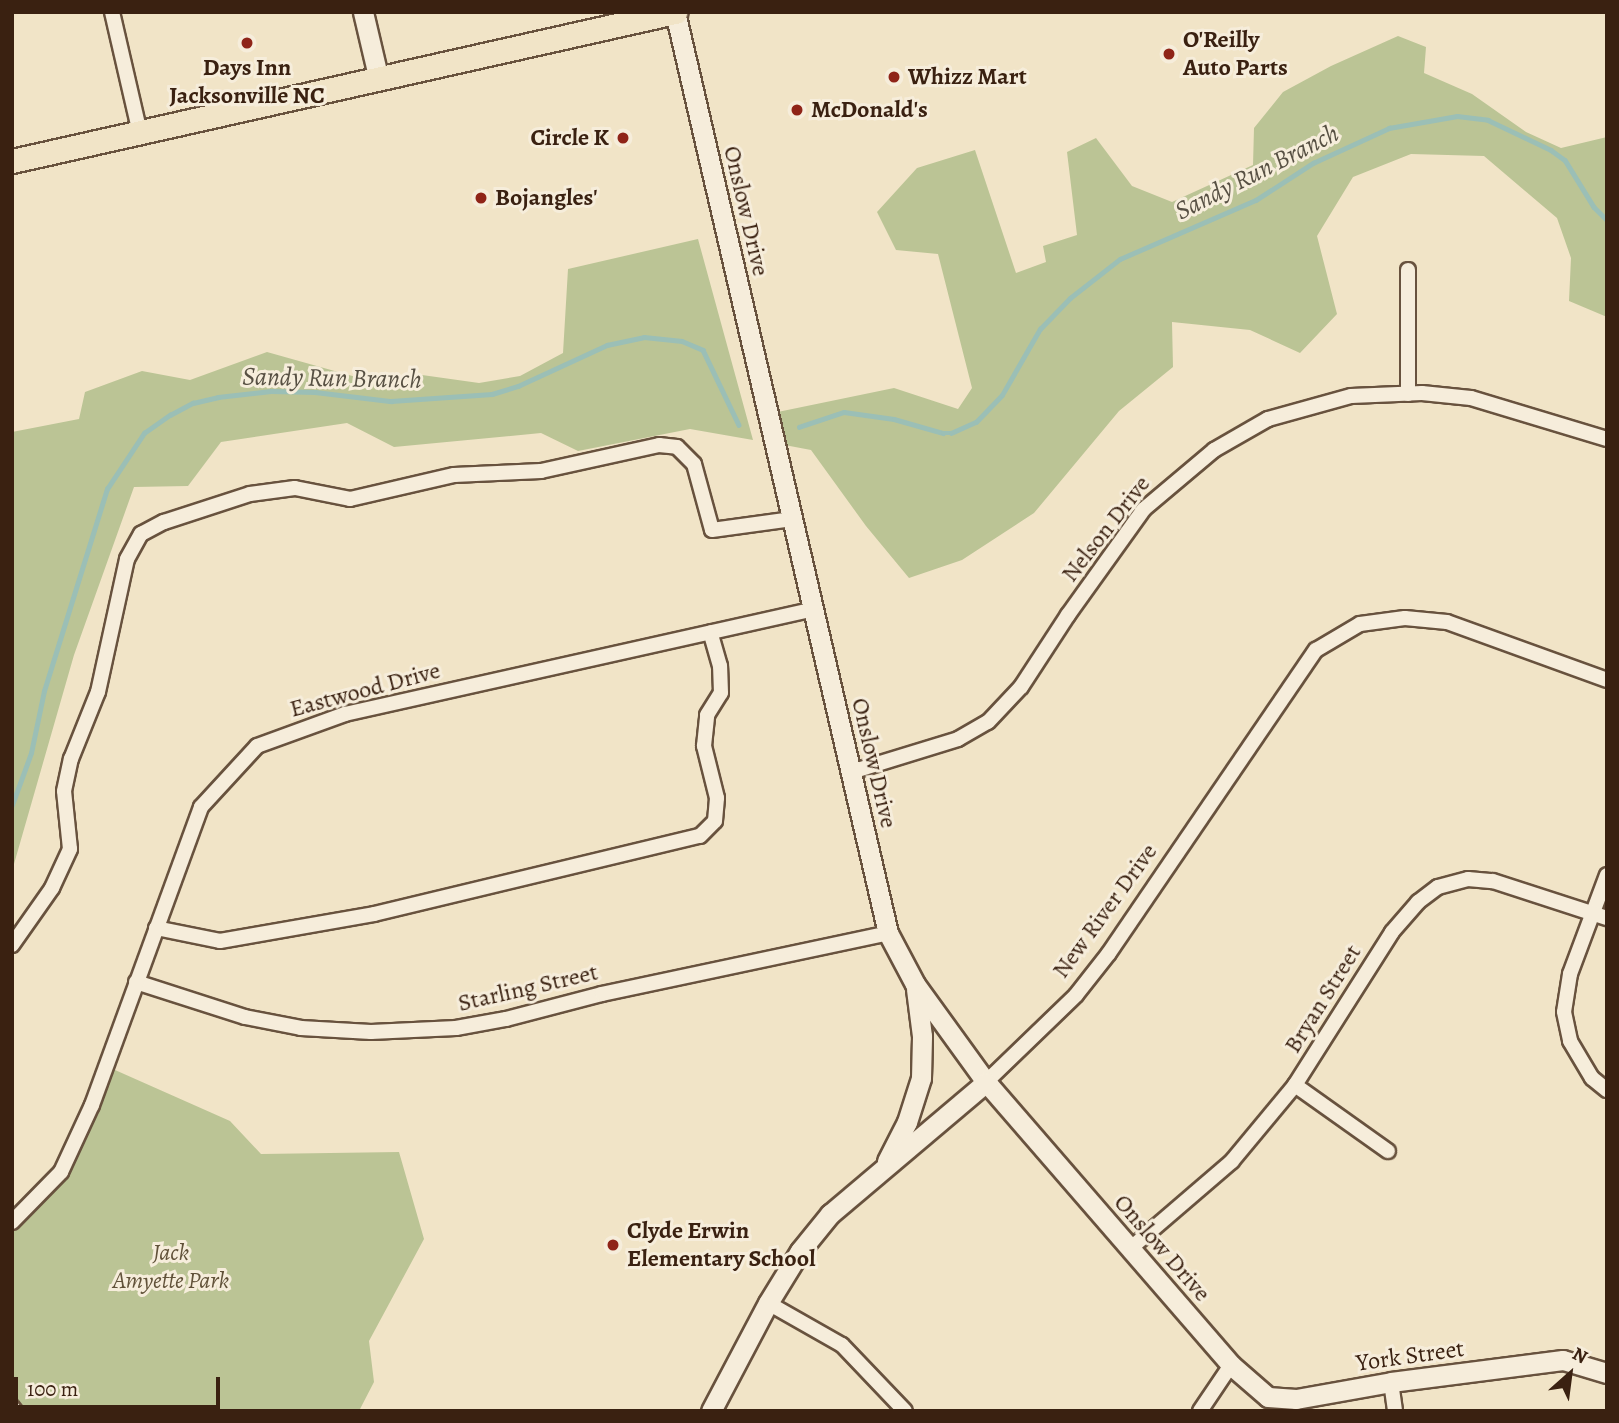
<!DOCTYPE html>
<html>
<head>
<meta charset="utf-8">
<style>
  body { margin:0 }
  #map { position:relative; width:1619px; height:1423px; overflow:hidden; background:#f1e4c7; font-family:Alegreya,serif }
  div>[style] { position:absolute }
  .green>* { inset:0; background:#bbc495 }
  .stream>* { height:4.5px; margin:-2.25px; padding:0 2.25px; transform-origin:2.25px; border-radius:2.25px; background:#9bbfb6 }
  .roads { filter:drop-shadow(2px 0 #68523e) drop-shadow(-2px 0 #68523e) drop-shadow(0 2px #68523e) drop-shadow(0 -2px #68523e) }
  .street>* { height:14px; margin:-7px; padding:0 7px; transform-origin:7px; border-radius:7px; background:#f6eddb }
  .secondary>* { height:19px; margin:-9.5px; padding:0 9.5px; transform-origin:9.5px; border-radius:9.5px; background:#f6eddb }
  .primary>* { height:23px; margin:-11.5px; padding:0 11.5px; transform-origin:11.5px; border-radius:11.5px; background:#f1e4c7 }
  .dots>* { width:19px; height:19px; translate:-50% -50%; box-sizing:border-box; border:4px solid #f6eddb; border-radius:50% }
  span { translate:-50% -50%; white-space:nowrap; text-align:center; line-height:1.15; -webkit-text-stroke:6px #f6eddb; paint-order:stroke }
  .poi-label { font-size:24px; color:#3a2111; font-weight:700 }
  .left { translate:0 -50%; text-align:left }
  .right { translate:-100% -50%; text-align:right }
  .street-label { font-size:24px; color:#3a2111 }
  .park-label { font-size:24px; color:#615239; font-style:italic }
  .water-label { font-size:26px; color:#575043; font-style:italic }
  .frame { position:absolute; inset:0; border:14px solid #3a2111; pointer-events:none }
  .north { position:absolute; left:1535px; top:1339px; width:70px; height:70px; -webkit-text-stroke:5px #f6eddb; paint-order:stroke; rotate:28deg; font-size:19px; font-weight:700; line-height:28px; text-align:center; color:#3a2111 }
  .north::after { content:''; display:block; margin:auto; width:24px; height:32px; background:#3a2111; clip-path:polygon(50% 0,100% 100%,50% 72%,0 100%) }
  .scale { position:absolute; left:14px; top:1377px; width:206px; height:32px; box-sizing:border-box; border:4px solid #3a2111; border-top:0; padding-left:9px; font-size:21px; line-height:24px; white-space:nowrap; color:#3a2111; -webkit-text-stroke:5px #f6eddb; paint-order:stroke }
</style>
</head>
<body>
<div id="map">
  <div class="green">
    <div style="clip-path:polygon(1398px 36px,1426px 47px,1424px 73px,1472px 94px,1526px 132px,1561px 148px,1607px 137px,1607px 317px,1569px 301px,1571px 258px,1557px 218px,1484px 156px,1411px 154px,1353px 177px,1317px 236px,1337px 314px,1300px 353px,1250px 330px,1172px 322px,1173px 367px,1119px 411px,1034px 513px,962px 560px,909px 578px,866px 526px,811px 450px,774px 443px,768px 414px,894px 388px,958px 409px,972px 388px,938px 254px,896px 250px,877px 212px,917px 168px,975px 150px,1016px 273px,1046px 262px,1043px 246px,1077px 235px,1067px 152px,1096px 138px,1132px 186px,1172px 202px,1253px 165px,1254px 128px,1283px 92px,1331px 66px)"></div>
    <div style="clip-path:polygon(698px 239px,753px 440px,690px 429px,578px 451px,541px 433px,394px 447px,347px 423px,221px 442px,188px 486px,134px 487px,74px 655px,12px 871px,12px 432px,79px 419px,85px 392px,142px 371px,190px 380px,267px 352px,363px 379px,422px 375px,479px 383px,520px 376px,563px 353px,568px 269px)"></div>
    <div style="clip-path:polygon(106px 1066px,230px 1121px,261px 1154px,399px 1152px,424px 1239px,369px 1341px,374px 1382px,359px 1411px,15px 1411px,12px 1407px,12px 1222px,61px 1172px)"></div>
  </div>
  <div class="stream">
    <div style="left:799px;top:427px;width:47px;rotate:-18.4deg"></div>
    <div style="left:844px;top:412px;width:50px;rotate:8deg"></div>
    <div style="left:894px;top:419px;width:51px;rotate:15.9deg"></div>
    <div style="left:943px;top:433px;width:8px"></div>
    <div style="left:951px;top:433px;width:27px;rotate:-24deg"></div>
    <div style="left:976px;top:422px;width:37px;rotate:-46deg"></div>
    <div style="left:1002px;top:395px;width:76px;rotate:-60.1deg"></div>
    <div style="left:1040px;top:329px;width:43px;rotate:-45.9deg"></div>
    <div style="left:1070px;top:298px;width:63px;rotate:-38deg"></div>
    <div style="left:1120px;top:259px;width:148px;rotate:-23.5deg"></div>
    <div style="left:1256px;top:200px;width:68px;rotate:-33deg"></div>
    <div style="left:1313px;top:163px;width:84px;rotate:-24.7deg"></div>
    <div style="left:1389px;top:128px;width:69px;rotate:-10deg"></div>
    <div style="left:1457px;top:116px;width:31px;rotate:7deg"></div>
    <div style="left:1488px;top:120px;width:70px;rotate:25.5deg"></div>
    <div style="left:1551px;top:150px;width:17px;rotate:36deg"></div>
    <div style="left:1565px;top:160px;width:55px;rotate:58.3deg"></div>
    <div style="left:1594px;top:207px;width:18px;rotate:45deg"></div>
    <div style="left:12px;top:805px;width:55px;rotate:-69.9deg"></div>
    <div style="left:31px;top:753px;width:63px;rotate:-78.2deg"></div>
    <div style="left:44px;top:691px;width:212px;rotate:-72.7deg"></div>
    <div style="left:107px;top:489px;width:67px;rotate:-56.5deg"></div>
    <div style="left:144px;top:433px;width:32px;rotate:-35deg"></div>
    <div style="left:170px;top:415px;width:26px;rotate:-28deg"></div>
    <div style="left:193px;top:403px;width:26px;rotate:-13deg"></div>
    <div style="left:218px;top:397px;width:53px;rotate:-6.5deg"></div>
    <div style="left:271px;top:391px;width:44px;rotate:1.3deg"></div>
    <div style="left:315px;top:392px;width:77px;rotate:6.8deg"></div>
    <div style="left:391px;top:401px;width:101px;rotate:-4deg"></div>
    <div style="left:492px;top:394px;width:27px;rotate:-17deg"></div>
    <div style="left:518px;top:386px;width:98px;rotate:-24.7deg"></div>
    <div style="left:607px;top:345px;width:38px;rotate:-12deg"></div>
    <div style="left:644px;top:337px;width:38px;rotate:6deg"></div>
    <div style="left:682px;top:341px;width:23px;rotate:23deg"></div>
    <div style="left:703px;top:350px;width:83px;rotate:64.4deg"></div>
  </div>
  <div class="roads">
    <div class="street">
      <div style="left:112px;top:12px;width:124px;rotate:77deg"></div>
      <div style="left:1408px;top:394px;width:124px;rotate:-90deg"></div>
      <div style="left:851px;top:772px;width:112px;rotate:-17.1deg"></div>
      <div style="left:958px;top:739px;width:34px;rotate:-30deg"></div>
      <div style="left:988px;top:722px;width:48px;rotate:-46.7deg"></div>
      <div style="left:1021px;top:687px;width:86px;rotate:-56.9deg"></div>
      <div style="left:1068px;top:615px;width:130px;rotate:-54.4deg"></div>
      <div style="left:1144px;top:509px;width:92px;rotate:-40.1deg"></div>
      <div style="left:1214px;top:450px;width:62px;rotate:-29.9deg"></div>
      <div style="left:1268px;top:419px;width:86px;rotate:-15.5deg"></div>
      <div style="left:1351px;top:396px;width:71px;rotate:-2.4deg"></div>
      <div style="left:1422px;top:393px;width:49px;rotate:5.8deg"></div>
      <div style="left:1471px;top:398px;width:142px;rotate:16.8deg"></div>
      <div style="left:1607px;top:875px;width:106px;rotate:110.5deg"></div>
      <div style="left:1570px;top:974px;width:38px;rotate:99deg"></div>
      <div style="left:1564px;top:1012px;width:30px;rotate:78deg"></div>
      <div style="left:1570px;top:1041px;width:43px;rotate:59.3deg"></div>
      <div style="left:1592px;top:1078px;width:19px;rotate:39deg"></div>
      <div style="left:156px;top:928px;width:65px;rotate:11.5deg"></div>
      <div style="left:220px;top:941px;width:156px;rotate:-9.9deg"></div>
      <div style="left:374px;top:914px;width:335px;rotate:-13.5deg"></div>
      <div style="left:700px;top:836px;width:21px;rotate:-45deg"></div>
      <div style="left:715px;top:821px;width:23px;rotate:-85deg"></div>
      <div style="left:717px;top:798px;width:54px;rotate:-104deg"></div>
      <div style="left:704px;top:746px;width:31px;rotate:-84deg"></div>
      <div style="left:707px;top:715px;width:26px;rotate:-58deg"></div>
      <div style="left:721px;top:693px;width:27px;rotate:-92deg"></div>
      <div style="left:720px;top:666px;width:35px;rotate:-106deg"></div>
      <div style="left:12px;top:945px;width:70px;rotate:-54.9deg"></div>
      <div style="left:52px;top:888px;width:43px;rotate:-65.2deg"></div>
      <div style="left:70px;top:849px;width:58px;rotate:-95.9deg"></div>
      <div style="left:64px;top:791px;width:33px;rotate:-78deg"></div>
      <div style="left:71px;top:759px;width:72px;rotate:-68.1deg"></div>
      <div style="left:98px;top:692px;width:136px;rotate:-77.7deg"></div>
      <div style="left:127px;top:559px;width:29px;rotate:-61deg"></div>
      <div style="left:141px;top:534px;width:26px;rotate:-28deg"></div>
      <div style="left:164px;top:522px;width:90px;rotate:-18deg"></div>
      <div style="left:250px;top:494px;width:45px;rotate:-7.6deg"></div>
      <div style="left:295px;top:488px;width:56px;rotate:11.3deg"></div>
      <div style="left:350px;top:499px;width:107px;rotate:-13deg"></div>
      <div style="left:454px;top:475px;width:87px;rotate:-2.6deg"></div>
      <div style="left:541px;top:471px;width:121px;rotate:-12.4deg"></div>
      <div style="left:659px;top:445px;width:18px;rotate:6deg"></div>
      <div style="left:677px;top:447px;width:24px;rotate:45deg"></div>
      <div style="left:694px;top:464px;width:68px;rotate:74.7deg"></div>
      <div style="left:712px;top:530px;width:81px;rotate:-7.8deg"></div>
      <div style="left:136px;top:982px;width:114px;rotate:17.8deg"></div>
      <div style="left:245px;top:1017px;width:57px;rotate:11.1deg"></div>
      <div style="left:301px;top:1028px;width:70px;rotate:3.3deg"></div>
      <div style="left:371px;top:1032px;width:85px;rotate:-2.7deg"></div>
      <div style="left:456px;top:1028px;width:51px;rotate:-10.2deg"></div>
      <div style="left:506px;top:1019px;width:99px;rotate:-14.6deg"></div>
      <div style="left:602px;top:994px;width:292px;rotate:-12deg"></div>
      <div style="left:986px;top:1082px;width:125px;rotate:-44deg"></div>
      <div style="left:1076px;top:995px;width:53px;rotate:-51.8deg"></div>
      <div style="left:1109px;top:953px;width:367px;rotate:-55.7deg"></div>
      <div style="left:1316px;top:650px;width:51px;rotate:-30.6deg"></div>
      <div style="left:1360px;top:624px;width:45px;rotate:-7.6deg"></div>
      <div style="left:1405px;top:618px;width:42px;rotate:5.4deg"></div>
      <div style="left:1447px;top:622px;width:170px;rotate:19.9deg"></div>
      <div style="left:1295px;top:1085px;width:114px;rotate:35.4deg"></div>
      <div style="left:12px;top:1222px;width:70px;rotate:-45.6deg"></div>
      <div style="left:61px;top:1172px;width:74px;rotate:-65.2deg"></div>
      <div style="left:92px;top:1105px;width:317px;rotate:-69.9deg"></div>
      <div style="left:201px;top:807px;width:83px;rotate:-47.4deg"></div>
      <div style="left:257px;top:746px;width:94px;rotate:-20deg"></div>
      <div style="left:345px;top:714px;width:480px;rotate:-12.6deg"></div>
      <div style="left:1131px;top:1248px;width:133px;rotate:-40.7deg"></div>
      <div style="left:1232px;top:1161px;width:99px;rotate:-50.3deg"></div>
      <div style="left:1295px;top:1085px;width:181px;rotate:-57.6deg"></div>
      <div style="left:1392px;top:932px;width:40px;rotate:-49deg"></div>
      <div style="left:1418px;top:902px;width:25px;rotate:-37deg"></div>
      <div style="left:1438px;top:887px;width:31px;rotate:-15deg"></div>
      <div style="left:1468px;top:879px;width:25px;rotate:5deg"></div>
      <div style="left:1493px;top:881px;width:120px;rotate:18deg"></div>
      <div style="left:768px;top:1303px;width:85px;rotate:29.6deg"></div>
      <div style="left:842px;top:1345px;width:91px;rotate:46.3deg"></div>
      <div style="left:1391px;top:1382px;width:29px;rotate:82deg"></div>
      <div style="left:12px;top:1407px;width:5px;rotate:53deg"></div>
      <div style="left:1200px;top:1411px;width:55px;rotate:-56deg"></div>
    </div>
    <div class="secondary">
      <div style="left:363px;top:12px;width:70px;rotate:76.8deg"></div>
      <div style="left:675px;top:12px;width:945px;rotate:76.98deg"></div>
      <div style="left:888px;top:933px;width:58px;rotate:62.1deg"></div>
      <div style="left:915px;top:984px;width:121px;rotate:54.1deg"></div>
      <div style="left:986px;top:1082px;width:374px;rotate:49.1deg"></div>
      <div style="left:1231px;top:1365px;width:49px;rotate:40.9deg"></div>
      <div style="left:1268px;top:1397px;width:28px;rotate:4deg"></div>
      <div style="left:1296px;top:1399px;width:97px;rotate:-10.1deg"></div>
      <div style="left:1391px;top:1382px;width:173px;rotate:-7.3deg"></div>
      <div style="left:1563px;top:1360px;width:46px;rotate:16.5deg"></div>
      <div style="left:887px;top:1161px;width:44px;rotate:-62.9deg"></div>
      <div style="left:907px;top:1122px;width:46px;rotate:-72.3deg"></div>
      <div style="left:921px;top:1078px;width:42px;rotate:-88.6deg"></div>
      <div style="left:922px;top:1036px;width:47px;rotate:-97.3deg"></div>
      <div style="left:711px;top:1411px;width:122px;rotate:-62.2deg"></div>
      <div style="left:768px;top:1303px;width:61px;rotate:-58.4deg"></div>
      <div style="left:800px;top:1251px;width:48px;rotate:-51deg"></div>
      <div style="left:830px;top:1214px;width:204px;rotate:-40.2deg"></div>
    </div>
    <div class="primary">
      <div style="left:12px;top:161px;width:680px;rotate:-12.67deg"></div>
    </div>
  </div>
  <div class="dots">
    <div style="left:247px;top:43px;background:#8f2418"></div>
    <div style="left:1169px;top:54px;background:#8f2418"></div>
    <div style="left:894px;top:77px;background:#8f2418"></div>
    <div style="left:797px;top:110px;background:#8f2418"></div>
    <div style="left:623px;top:138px;background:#8f2418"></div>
    <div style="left:481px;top:198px;background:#8f2418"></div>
    <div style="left:613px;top:1245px;background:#8f2418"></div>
  </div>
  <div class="poi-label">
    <span class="left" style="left:1183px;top:54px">O'Reilly<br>Auto Parts</span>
    <span style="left:247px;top:82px">Days Inn<br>Jacksonville NC</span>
    <span class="left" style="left:908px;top:77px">Whizz Mart</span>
    <span class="left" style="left:811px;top:110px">McDonald's</span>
    <span class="right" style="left:609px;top:138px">Circle K</span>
    <span class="left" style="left:495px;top:198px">Bojangles'</span>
    <span class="left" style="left:627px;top:1245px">Clyde Erwin<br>Elementary School</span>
  </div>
  <div class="street-label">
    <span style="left:746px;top:211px;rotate:77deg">Onslow Drive</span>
    <span style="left:1106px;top:529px;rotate:-52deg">Nelson Drive</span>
    <span style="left:365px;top:690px;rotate:-15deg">Eastwood Drive</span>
    <span style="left:874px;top:763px;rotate:77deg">Onslow Drive</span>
    <span style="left:1105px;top:911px;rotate:-54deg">New River Drive</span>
    <span style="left:528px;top:988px;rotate:-13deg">Starling Street</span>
    <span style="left:1323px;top:999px;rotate:-58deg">Bryan Street</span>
    <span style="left:1162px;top:1248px;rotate:49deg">Onslow Drive</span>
    <span style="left:1410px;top:1356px;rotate:-8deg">York Street</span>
  </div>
  <div class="park-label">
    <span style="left:171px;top:1267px">Jack<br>Amyette Park</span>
  </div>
  <div class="water-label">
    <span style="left:1257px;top:172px;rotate:-27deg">Sandy Run Branch</span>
    <span style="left:332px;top:378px;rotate:1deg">Sandy Run Branch</span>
  </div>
  <div class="frame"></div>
  <div class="north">N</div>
  <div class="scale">100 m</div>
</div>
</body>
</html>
